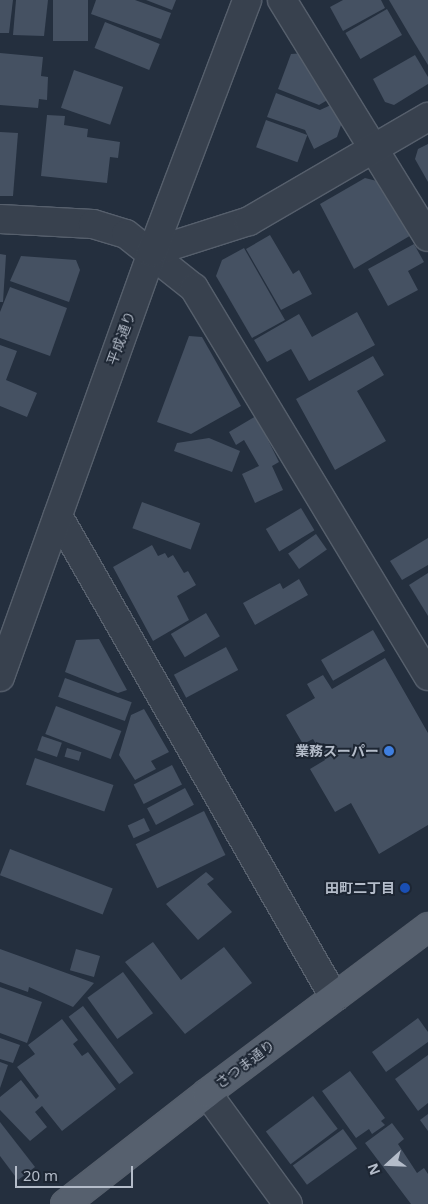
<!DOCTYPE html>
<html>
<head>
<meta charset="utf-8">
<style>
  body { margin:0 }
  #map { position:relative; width:428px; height:1204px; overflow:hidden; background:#242f3e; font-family:"Noto Sans","Noto Sans JP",sans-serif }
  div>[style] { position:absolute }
  .building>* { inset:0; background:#455162; transform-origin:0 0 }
  .roads { filter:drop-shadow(1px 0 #565f6c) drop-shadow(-1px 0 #565f6c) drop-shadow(0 1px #565f6c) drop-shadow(0 -1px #565f6c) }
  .minor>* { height:28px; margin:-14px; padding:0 14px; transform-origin:14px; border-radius:14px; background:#38414e }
  .major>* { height:28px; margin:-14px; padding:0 14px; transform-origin:14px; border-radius:14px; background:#56606e }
  .dots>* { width:14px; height:14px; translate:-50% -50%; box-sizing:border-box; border:2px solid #1d2633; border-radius:50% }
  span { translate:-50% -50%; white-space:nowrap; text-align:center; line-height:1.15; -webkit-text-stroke:4px #1d2633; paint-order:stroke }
  .street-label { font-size:14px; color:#b4bcc9 }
  .poi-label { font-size:14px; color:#b4bcc9; font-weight:700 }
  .right { translate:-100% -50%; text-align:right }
  .north { position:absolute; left:363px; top:1139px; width:50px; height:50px; -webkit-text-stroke:4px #1d2633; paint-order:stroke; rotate:250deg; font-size:14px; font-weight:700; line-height:20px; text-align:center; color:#b4bcc9 }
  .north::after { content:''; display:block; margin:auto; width:18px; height:22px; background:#b4bcc9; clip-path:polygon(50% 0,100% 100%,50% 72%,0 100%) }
  .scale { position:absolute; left:15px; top:1166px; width:118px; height:22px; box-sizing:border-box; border:2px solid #b4bcc9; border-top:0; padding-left:6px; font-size:15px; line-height:18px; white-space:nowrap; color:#b4bcc9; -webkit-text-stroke:4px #1d2633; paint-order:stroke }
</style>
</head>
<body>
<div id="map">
  <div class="building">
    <div style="clip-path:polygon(0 0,13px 0,9px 33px,0 33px)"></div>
    <div style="clip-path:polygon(16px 0,48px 0,44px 36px,13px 35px)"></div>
    <div style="left:53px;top:0;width:35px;height:41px"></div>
    <div style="clip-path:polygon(96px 0,135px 0,171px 13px,161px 39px,91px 14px)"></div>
    <div style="clip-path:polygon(146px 0,176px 0,172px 10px)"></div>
    <div style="clip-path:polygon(343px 0,381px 0,385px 8px,343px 31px,330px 7px)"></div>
    <div style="clip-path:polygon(389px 0,428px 0,428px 65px,412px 39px)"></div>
    <div style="left:387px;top:9px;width:30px;height:48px;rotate:60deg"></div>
    <div style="left:105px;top:22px;width:59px;height:28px;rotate:22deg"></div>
    <div style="clip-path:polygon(0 53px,43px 57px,41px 76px,48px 77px,47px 100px,39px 99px,38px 108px,0 105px)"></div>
    <div style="clip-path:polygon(306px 53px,331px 98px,319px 105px,278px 89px,291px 54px)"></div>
    <div style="clip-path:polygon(415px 55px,428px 77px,428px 84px,394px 105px,385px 102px,373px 79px)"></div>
    <div style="left:74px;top:70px;width:52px;height:40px;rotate:19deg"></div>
    <div style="clip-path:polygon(276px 93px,320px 110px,333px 104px,342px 122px,337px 137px,314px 149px,305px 130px,267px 117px)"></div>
    <div style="clip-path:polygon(47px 115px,65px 116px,64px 125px,88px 129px,87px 137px,120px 142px,118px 158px,110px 157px,107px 183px,41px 176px)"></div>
    <div style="left:266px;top:120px;width:44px;height:29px;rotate:20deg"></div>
    <div style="clip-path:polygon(0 132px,18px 133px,13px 196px,0 196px)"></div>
    <div style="clip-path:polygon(428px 144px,428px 182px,415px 159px,418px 149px)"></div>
    <div style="clip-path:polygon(365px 178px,381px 182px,413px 234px,354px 269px,320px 204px)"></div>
    <div style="clip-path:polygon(270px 235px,293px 274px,299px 270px,312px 294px,281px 310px,246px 249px)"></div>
    <div style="clip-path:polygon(414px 244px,424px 262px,408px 271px,418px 290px,388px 306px,368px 269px)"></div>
    <div style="clip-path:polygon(244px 248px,285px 320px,252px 338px,216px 276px,222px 260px)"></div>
    <div style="clip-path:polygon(0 254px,6px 255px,3px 302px,0 302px)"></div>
    <div style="clip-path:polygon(21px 256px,76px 260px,80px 270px,69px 302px,10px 281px)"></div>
    <div style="clip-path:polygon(10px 287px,67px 308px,50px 356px,0 338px,0 312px)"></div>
    <div style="clip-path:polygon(357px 312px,375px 345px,309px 381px,291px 349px,267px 362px,254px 340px,299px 314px,312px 337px)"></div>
    <div style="clip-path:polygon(189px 336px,202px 337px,241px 406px,191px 434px,157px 422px)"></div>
    <div style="clip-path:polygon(0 345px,17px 351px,6px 380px,37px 393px,27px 417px,0 406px)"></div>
    <div style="clip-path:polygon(373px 356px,384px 375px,357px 391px,386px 441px,335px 470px,296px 399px)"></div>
    <div style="clip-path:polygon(256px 416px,279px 462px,272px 466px,283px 490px,255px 503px,242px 474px,259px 466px,244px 440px,236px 445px,229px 432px)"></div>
    <div style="clip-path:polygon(209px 438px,240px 451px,232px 472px,174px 451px,177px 443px)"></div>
    <div style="left:142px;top:502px;width:62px;height:28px;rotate:20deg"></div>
    <div style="left:301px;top:508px;width:26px;height:41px;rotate:59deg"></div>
    <div style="left:316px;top:534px;width:19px;height:34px;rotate:55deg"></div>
    <div style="clip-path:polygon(428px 538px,428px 565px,402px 580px,390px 561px)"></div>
    <div style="clip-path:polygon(152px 545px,158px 556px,165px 553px,168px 558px,173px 555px,184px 573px,188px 571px,196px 585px,177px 596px,189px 620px,153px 641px,113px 567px)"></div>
    <div style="clip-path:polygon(428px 573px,428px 616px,409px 585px)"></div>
    <div style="clip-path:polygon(299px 579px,308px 595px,255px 625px,243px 603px,280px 583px,283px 589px)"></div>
    <div style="left:206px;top:613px;width:27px;height:41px;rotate:59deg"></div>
    <div style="left:373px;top:630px;width:24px;height:60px;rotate:60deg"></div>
    <div style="clip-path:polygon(99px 639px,127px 690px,118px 693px,65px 672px,76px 640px)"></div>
    <div style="left:226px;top:647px;width:26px;height:59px;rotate:62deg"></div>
    <div style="clip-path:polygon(385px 658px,428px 733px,428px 825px,379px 854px,351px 803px,335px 812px,310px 769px,325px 760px,313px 739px,303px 744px,286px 715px,315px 698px,307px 684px,323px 675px,332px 689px)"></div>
    <div style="left:65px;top:678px;width:71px;height:20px;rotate:20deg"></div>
    <div style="left:56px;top:706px;width:70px;height:30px;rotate:21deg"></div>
    <div style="clip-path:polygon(144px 709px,169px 752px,151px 761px,156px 769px,135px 780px,119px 755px,131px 715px)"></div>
    <div style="left:42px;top:736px;width:21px;height:15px;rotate:19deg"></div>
    <div style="left:67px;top:748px;width:15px;height:9px;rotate:16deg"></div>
    <div style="left:35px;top:758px;width:83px;height:28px;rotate:19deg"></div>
    <div style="left:172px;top:765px;width:22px;height:43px;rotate:63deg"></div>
    <div style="left:185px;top:788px;width:19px;height:43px;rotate:62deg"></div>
    <div style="left:204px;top:811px;width:49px;height:76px;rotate:64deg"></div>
    <div style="left:144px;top:818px;width:14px;height:18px;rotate:65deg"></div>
    <div style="left:10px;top:849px;width:110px;height:28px;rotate:21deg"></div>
    <div style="clip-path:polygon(206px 872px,214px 879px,207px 884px,232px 912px,198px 940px,166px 904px)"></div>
    <div style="clip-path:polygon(153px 942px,181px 980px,224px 947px,252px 983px,185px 1034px,125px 962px)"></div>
    <div style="clip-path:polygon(0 949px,94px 983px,73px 1007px,29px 987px,28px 992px,0 982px)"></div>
    <div style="left:76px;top:949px;width:25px;height:22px;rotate:16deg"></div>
    <div style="left:123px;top:972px;width:51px;height:44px;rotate:54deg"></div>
    <div style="clip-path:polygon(0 987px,42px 1002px,27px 1043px,0 1033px)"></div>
    <div style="left:83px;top:1006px;width:84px;height:18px;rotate:53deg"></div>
    <div style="clip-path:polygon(418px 1018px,428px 1032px,428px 1042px,386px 1072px,372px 1052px)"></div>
    <div style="clip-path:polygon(62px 1019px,78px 1040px,73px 1044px,82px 1056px,88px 1052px,116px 1089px,62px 1131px,42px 1106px,35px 1112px,47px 1127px,30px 1141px,0 1110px,0 1097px,21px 1080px,36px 1099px,39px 1096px,17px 1067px,35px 1054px,28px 1045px)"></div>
    <div style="clip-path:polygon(0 1038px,20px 1045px,13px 1063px,0 1059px)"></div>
    <div style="clip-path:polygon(428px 1055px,428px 1103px,418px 1111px,395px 1079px)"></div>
    <div style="clip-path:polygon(0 1062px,8px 1065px,0 1088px)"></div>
    <div style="clip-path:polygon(350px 1071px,385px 1118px,381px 1121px,385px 1125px,372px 1134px,369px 1129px,356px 1138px,322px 1091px)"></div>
    <div style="left:313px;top:1096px;width:41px;height:59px;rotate:53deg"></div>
    <div style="clip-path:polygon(428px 1114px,428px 1131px,420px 1120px)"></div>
    <div style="clip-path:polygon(0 1122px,35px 1167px,18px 1180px,0 1156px)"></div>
    <div style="clip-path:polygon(392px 1123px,404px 1139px,398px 1144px,417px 1173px,424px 1168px,428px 1174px,428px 1204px,411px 1204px,365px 1143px)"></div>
    <div style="left:343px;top:1129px;width:24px;height:62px;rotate:54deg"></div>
  </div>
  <div class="roads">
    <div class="minor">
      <div style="left:282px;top:0;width:278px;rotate:58.4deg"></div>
      <div style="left:0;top:219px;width:93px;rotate:3.1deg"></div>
      <div style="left:93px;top:224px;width:34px;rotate:17deg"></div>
      <div style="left:126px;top:234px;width:87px;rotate:38.5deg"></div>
      <div style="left:194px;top:288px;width:453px;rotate:58.9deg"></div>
      <div style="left:152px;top:252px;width:102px;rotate:-17.7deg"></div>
      <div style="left:249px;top:221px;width:207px;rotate:-30.2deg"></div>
      <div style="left:58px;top:516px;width:555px;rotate:60.15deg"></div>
      <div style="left:0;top:677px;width:451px;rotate:-70.3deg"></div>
      <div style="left:152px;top:252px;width:269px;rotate:-69.3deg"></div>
      <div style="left:207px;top:1093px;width:137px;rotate:53.9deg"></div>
    </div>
    <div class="major">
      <div style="left:65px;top:1204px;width:180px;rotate:-38deg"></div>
      <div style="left:207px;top:1093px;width:276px;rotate:-36.9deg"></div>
    </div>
  </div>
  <div class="dots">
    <div style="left:389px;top:751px;background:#3f7fe0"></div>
    <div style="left:405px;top:888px;background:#1a4fb4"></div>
  </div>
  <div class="street-label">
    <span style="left:121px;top:338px;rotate:-70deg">平成通り</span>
    <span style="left:245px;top:1064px;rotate:-37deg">さつま通り</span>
  </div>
  <div class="poi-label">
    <span class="right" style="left:379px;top:751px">業務スーパー</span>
    <span class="right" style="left:395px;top:888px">田町二丁目</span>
  </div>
  <div class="north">N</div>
  <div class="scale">20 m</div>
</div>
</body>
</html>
